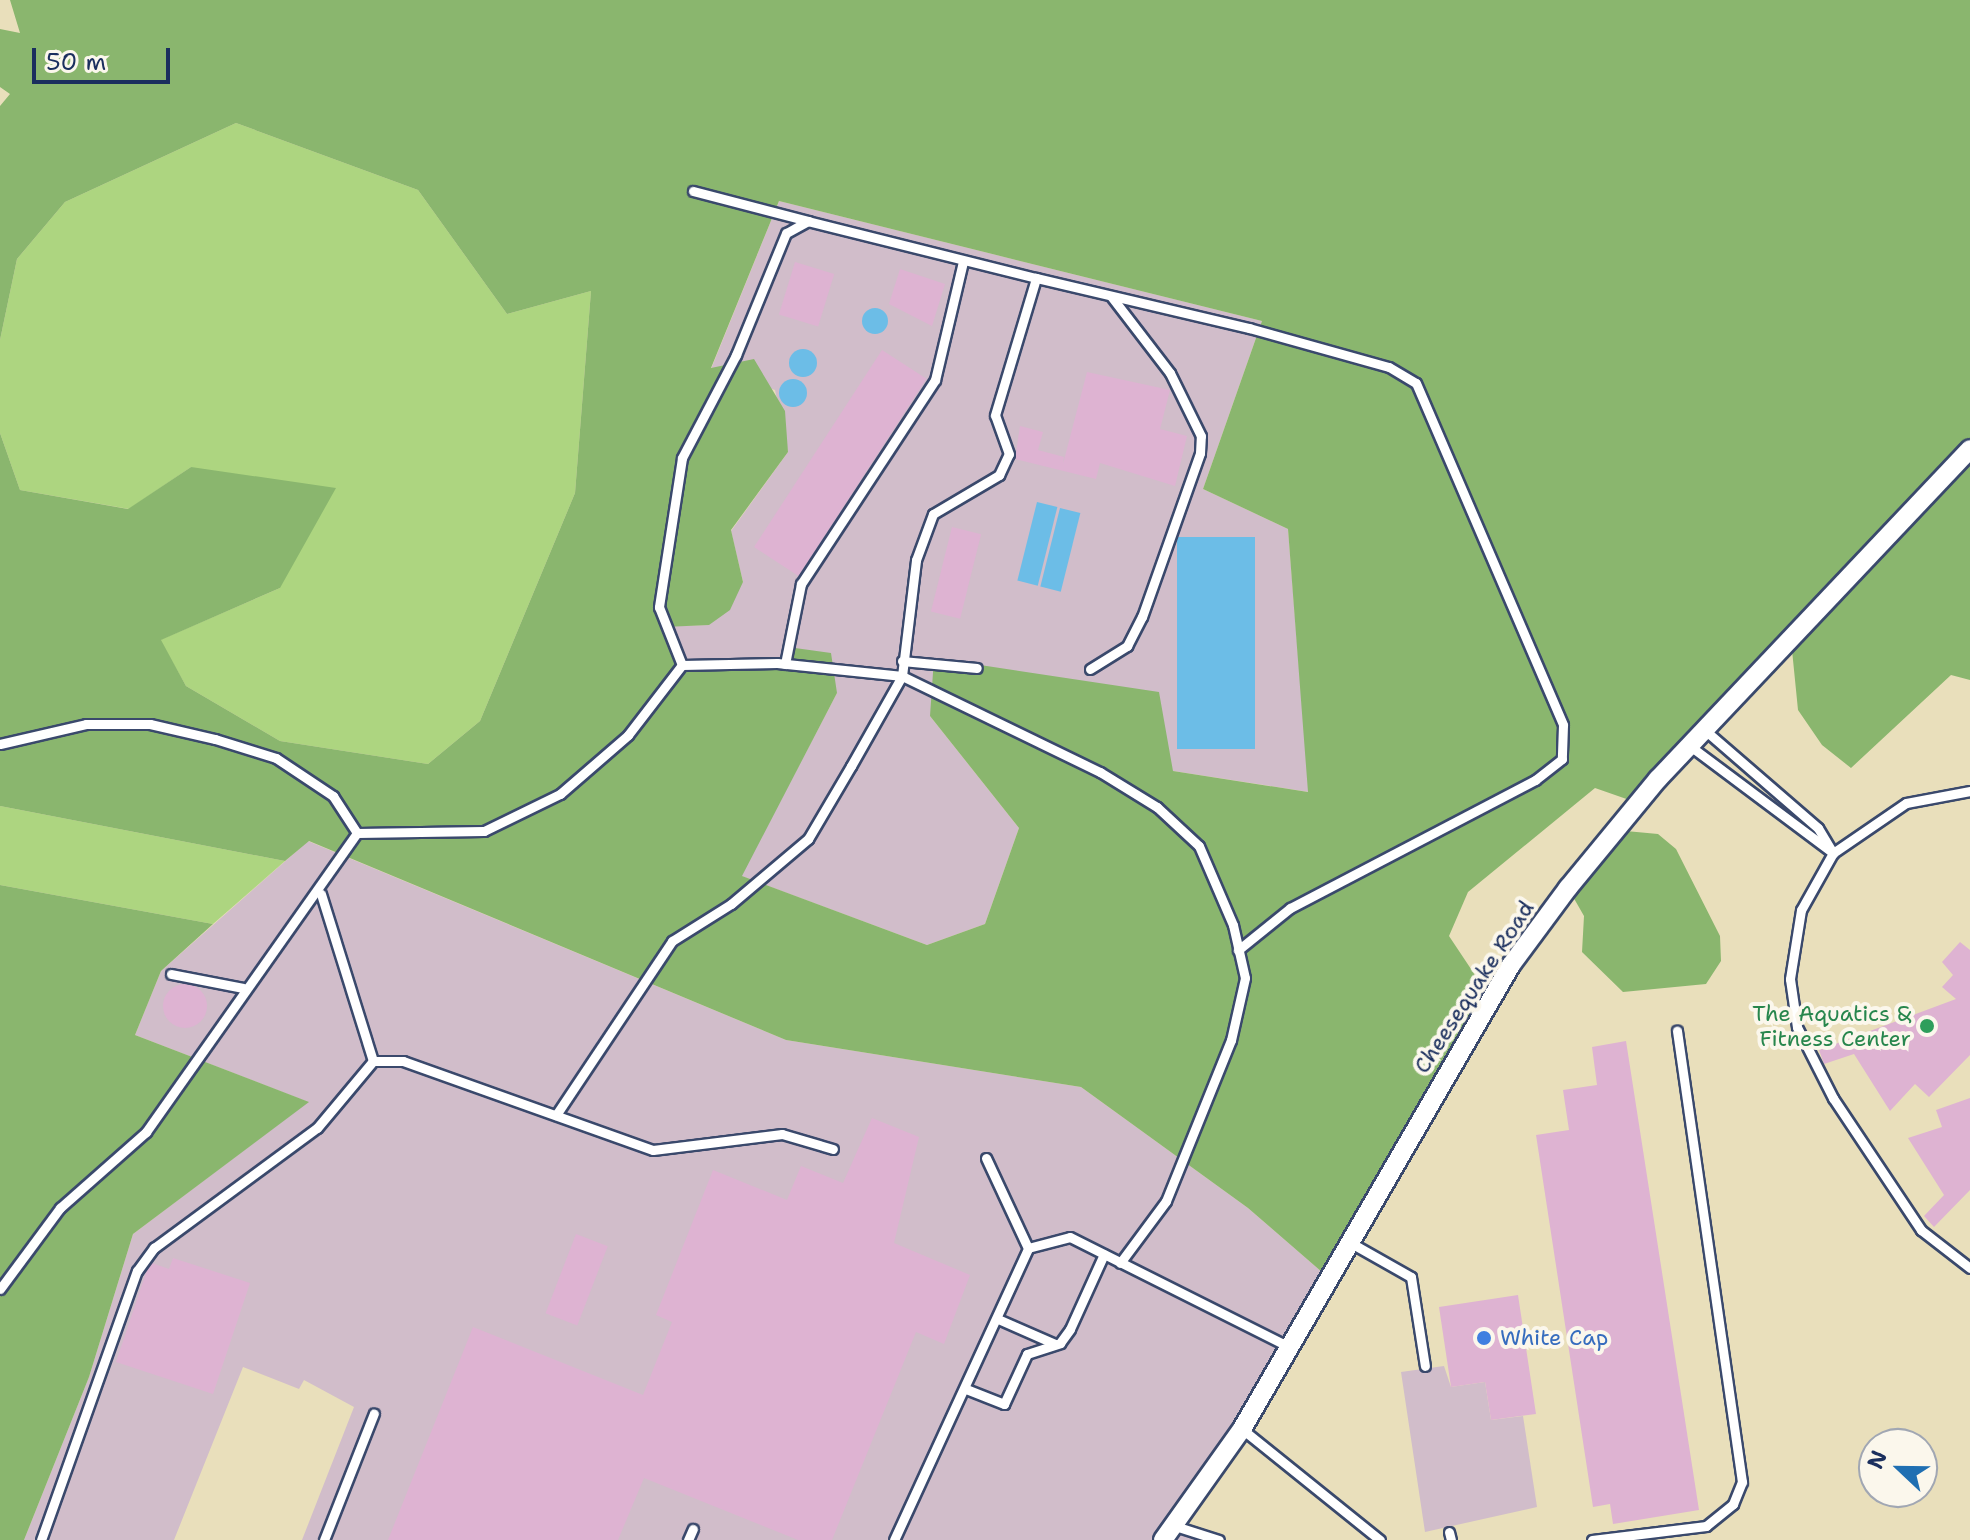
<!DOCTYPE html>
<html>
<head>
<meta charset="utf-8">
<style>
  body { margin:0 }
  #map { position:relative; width:1970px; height:1540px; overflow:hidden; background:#e9dfbb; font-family:"Shantell Sans",sans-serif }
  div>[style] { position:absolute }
  .industrial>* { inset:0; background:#d1bdca }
  .green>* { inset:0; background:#add580 }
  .forest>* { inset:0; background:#8ab66e }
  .water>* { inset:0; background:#6cbde7; transform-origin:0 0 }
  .round { border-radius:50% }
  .building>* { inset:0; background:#deb3d2; transform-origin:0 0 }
  .roads { filter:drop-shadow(2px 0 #3a496c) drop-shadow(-2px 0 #3a496c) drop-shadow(0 2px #3a496c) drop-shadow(0 -2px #3a496c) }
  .lane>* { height:9px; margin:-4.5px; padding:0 4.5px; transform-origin:4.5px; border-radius:4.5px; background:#fff }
  .street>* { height:18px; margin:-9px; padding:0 9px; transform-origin:9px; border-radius:9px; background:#fff }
  .dots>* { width:22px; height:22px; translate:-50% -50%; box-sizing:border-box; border:4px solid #fbf7ec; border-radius:50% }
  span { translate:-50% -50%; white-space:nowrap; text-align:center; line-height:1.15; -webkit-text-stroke:8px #fbf7ec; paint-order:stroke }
  .street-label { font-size:22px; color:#1b2f5e }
  .leisure-label { font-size:22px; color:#27864d }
  .right { translate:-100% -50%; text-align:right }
  .shop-label { font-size:22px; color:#366cbe }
  .left { translate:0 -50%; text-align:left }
  .north { position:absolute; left:1858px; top:1428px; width:80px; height:80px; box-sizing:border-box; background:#fbf7ec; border:2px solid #a1a7b3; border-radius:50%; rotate:292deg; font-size:22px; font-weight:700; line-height:32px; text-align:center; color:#1b2f5e }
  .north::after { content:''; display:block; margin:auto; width:28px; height:36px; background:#1f6fb2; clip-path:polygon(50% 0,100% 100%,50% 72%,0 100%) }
  .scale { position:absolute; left:32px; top:48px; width:138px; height:36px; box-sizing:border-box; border:4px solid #1b2f5e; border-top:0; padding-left:10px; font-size:24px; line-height:28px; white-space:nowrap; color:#1b2f5e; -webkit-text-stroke:6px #fbf7ec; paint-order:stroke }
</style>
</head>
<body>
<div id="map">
  <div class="industrial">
    <div style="clip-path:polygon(779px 201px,1262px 321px,1203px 489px,1288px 529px,1309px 792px,1173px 771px,930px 716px,1019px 828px,985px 924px,927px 945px,741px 876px,837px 693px,785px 664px,682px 665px,664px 626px,709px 625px,743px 582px,731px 531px,788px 452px,775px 390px,711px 369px)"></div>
    <div style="clip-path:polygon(308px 841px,786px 1040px,1081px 1087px,1248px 1208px,1330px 1279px,1175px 1525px,1219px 1540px,302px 1540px,354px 1407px,304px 1380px,299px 1389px,243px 1367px,174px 1540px,24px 1540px,89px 1377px,133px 1234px,308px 1102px,135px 1035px,161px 971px)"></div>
    <div style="clip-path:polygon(1444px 1366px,1451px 1387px,1485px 1382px,1491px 1420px,1523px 1416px,1537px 1507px,1425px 1532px,1401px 1372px)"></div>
  </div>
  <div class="green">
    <div style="clip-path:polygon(236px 123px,418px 190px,507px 314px,591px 291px,575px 493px,480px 721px,428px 764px,280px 741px,186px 686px,160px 640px,280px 588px,191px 467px,129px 509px,20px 490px,0 433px,0 340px,17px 259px,65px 202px)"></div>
    <div style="clip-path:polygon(0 806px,285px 861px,213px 924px,0 885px)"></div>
  </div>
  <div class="forest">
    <div style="clip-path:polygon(evenodd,10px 0,1970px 0,1970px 680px,1951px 675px,1851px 768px,1822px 745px,1798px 710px,1791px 640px,1638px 803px,1595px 788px,1468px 892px,1449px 936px,1491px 999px,1330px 1279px,1248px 1208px,1081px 1087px,786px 1040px,309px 841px,285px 861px,0 806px,0 433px,20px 490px,128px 509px,191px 467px,336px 488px,280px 588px,161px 640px,186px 686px,280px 741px,428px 764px,480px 721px,575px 493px,591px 291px,507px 314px,418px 190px,236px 123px,65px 202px,17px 259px,0 340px,0 106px,10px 94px,0 87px,0 29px,20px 33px,10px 0,779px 201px,1262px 321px,1203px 489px,1288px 529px,1308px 792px,1173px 771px,1159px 692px,934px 658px,930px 716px,1019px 828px,985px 924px,927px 945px,742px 876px,837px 693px,831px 653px,795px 648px,785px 664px,682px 665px,664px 627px,709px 625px,730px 610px,743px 582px,731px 530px,788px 452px,785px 411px,754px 359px,711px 368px,779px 201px)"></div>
    <div style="clip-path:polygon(1615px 830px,1658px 834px,1676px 849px,1720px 936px,1721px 961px,1706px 984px,1623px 992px,1582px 952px,1584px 916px,1568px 888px)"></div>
    <div style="clip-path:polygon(0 885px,213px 924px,161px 971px,135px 1035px,309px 1102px,133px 1234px,89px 1377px,24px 1540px,0 1540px)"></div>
  </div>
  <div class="water">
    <div class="round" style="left:862px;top:308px;width:26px;height:26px"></div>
    <div class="round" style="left:789px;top:349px;width:28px;height:28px"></div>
    <div class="round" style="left:779px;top:379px;width:28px;height:28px"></div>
    <div style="left:1037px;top:502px;width:21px;height:81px;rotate:14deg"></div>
    <div style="left:1060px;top:508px;width:21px;height:81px;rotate:14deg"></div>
    <div style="left:1177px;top:537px;width:78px;height:212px"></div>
  </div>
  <div class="building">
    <div style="left:795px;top:262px;width:41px;height:55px;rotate:17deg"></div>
    <div style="clip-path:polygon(900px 269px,945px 284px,932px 326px,889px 304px)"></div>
    <div style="left:882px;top:350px;width:53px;height:235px;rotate:33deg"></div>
    <div style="clip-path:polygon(1087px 372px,1170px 390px,1160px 429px,1187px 436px,1175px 486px,1100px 463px,1096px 479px,1015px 459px,1020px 426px,1043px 432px,1038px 450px,1064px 457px,1063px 464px)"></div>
    <div style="left:952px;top:527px;width:30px;height:87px;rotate:14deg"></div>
    <div style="clip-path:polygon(1960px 942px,1970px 950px,1970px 1055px,1929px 1097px,1915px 1084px,1890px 1111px,1854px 1054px,1824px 1064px,1819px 1050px,1956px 999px,1942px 987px,1953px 975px,1942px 962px)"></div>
    <div class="round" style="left:163px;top:984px;width:44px;height:44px"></div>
    <div style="clip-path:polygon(1626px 1041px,1699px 1510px,1613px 1524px,1610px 1504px,1593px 1507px,1536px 1135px,1569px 1130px,1563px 1090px,1597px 1085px,1592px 1047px)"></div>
    <div style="clip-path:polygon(1970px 1098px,1970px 1190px,1934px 1227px,1924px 1216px,1944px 1195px,1908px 1138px,1942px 1127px,1936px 1110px)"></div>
    <div style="clip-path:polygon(872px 1118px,919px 1137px,894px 1243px,970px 1275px,944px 1344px,916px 1332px,832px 1540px,798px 1540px,644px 1478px,618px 1540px,388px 1540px,473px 1327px,643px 1395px,672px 1322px,656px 1315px,713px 1170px,787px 1200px,801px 1166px,843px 1183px)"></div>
    <div style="left:576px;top:1234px;width:34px;height:85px;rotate:21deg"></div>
    <div style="clip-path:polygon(173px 1258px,250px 1283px,213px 1394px,116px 1362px,147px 1270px,152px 1263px,169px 1269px)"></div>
    <div style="clip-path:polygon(1518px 1295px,1536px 1414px,1491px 1420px,1485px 1382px,1451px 1387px,1439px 1307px)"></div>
  </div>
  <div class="roads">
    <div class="lane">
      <div style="left:693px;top:191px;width:119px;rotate:14.6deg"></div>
      <div style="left:1036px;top:278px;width:219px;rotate:13.2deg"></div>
      <div style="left:1249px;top:328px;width:145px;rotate:15.6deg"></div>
      <div style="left:1389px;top:367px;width:31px;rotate:31deg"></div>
      <div style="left:1416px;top:383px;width:372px;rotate:66.7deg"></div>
      <div style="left:1563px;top:725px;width:34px;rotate:92deg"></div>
      <div style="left:1562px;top:759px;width:34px;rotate:142deg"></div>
      <div style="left:1535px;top:780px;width:276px;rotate:152.4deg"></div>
      <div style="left:1290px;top:908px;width:67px;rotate:141.1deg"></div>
      <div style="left:902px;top:661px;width:75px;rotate:5.3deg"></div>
      <div style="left:785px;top:664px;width:82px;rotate:-78.7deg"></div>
      <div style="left:801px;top:584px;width:244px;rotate:-56.7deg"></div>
      <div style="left:935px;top:380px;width:121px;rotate:-76.7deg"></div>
      <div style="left:1090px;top:669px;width:44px;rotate:-31.9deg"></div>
      <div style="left:1127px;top:646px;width:33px;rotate:-63deg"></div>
      <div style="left:1142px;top:617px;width:174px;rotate:-70.5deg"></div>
      <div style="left:1200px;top:453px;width:17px;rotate:-87deg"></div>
      <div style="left:1201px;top:436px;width:70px;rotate:-116.2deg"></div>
      <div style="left:1170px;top:373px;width:97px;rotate:-127.5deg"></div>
      <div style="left:0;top:744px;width:88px;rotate:-13.1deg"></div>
      <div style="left:86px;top:724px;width:64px"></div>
      <div style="left:150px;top:724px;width:67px;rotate:13deg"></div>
      <div style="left:215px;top:739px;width:64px;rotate:17.3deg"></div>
      <div style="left:276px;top:758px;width:69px;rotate:33.7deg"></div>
      <div style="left:333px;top:796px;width:44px;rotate:57deg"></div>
      <div style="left:1690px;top:746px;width:179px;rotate:36.8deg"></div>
      <div style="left:1833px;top:853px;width:29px;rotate:-121deg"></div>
      <div style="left:1818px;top:828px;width:150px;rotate:-139.1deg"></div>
      <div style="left:1970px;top:791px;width:65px;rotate:169.4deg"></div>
      <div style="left:1906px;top:803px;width:88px;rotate:145.6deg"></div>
      <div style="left:1833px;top:853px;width:65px;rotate:119.3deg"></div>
      <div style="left:1801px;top:910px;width:70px;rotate:99.1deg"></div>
      <div style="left:1790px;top:979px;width:49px;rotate:81.7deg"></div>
      <div style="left:1797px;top:1027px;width:80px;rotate:63.1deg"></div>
      <div style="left:1833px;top:1098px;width:159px;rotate:56.3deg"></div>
      <div style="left:1921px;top:1230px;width:62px;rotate:37.8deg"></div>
      <div style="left:321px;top:894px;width:175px;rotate:72.7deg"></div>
      <div style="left:171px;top:974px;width:73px;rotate:11deg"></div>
      <div style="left:556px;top:1115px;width:209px;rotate:-56.3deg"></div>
      <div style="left:672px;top:941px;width:70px;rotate:-32.1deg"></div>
      <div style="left:731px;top:904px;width:101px;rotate:-40.2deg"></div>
      <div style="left:808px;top:839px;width:85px;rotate:-59.5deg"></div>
      <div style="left:851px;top:766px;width:103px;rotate:-60.5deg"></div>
      <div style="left:902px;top:676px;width:117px;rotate:-83.1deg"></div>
      <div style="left:916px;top:560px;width:49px;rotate:-69.7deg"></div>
      <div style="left:933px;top:514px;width:77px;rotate:-30.6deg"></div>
      <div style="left:999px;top:475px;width:23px;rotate:-65deg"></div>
      <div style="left:1009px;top:454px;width:41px;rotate:-109.7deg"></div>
      <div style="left:995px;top:415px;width:143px;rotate:-73.3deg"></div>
      <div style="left:1036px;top:278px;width:235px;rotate:-166deg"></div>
      <div style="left:808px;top:221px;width:25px;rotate:151deg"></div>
      <div style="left:786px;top:233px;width:132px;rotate:112.3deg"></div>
      <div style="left:736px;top:355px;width:116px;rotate:117.7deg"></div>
      <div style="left:682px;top:458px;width:151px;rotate:98.8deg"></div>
      <div style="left:659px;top:607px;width:62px;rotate:68.4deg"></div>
      <div style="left:986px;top:1158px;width:99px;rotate:65deg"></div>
      <div style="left:1351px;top:1243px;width:69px;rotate:29.5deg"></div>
      <div style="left:1411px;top:1277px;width:90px;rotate:81.1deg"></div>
      <div style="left:0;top:1289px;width:101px;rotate:-53.5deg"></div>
      <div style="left:60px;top:1208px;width:115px;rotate:-41.5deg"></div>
      <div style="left:146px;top:1132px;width:366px;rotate:-54.8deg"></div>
      <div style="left:357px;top:833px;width:127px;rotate:-0.9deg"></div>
      <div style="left:484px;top:831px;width:85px;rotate:-26deg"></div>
      <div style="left:560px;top:794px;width:90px;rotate:-40.9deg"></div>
      <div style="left:628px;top:735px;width:88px;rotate:-52.4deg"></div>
      <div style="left:682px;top:665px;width:95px;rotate:-1.2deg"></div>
      <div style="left:777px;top:663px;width:126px;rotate:5.9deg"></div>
      <div style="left:902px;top:676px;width:220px;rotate:25.9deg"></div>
      <div style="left:1100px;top:772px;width:67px;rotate:31.6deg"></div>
      <div style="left:1157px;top:807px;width:57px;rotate:42.9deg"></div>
      <div style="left:1199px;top:846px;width:86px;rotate:66.7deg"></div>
      <div style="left:1233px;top:925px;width:54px;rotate:77.2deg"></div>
      <div style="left:1245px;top:978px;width:64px;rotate:102.7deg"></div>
      <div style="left:1231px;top:1040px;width:174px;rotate:112deg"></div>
      <div style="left:1166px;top:1201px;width:77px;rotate:126.6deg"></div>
      <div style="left:998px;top:1319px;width:62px;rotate:23.7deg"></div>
      <div style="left:966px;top:1389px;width:41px;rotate:21.5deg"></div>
      <div style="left:1004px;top:1404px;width:55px;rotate:-65.3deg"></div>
      <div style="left:1027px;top:1354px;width:35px;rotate:-18deg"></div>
      <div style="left:1060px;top:1343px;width:17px;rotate:-54deg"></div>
      <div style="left:1070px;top:1329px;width:82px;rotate:-65.6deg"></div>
      <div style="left:1242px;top:1429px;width:177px;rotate:38.8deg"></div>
      <div style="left:1175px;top:1526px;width:46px;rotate:17.7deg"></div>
      <div style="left:1449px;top:1532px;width:8px;rotate:76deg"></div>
      <div style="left:41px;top:1540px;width:286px;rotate:-70.4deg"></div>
      <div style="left:137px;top:1271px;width:29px;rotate:-54deg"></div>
      <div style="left:154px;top:1248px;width:202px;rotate:-36.4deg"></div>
      <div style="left:317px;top:1128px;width:87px;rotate:-50.1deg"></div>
      <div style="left:373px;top:1061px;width:30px"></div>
      <div style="left:403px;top:1061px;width:265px;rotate:19.6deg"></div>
      <div style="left:653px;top:1150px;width:130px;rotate:-7.1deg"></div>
      <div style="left:782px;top:1134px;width:53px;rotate:16.4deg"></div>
      <div style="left:324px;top:1540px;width:136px;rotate:-68.5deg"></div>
      <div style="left:688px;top:1540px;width:12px;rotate:-66deg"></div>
      <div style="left:894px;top:1540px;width:321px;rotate:-65.3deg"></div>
      <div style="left:1028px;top:1248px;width:43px;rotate:-14.7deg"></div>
      <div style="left:1070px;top:1237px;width:246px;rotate:26.6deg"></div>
      <div style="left:1592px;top:1540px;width:115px;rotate:-7deg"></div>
      <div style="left:1706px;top:1526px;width:35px;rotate:-39deg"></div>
      <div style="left:1733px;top:1504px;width:24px;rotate:-68deg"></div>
      <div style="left:1742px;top:1482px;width:456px;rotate:-98.2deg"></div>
    </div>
    <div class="street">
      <div style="left:1163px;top:1540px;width:136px;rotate:-54.6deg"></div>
      <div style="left:1242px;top:1429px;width:536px;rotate:-59.9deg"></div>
      <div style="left:1511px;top:965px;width:96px;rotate:-53.5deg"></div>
      <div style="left:1568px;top:888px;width:141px;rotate:-50.5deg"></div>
      <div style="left:1658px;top:779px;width:454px;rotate:-46.6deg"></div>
    </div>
  </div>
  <div class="dots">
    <div style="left:1927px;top:1026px;background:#2e9e5b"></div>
    <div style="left:1484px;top:1338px;background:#3f7fe0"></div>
  </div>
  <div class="street-label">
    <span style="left:1474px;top:987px;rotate:-57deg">Cheesequake Road</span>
  </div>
  <div class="leisure-label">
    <span class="right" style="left:1911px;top:1026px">The Aquatics &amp;<br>Fitness Center</span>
  </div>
  <div class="shop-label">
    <span class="left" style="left:1500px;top:1338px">White Cap</span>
  </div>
  <div class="north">N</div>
  <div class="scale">50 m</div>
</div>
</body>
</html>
